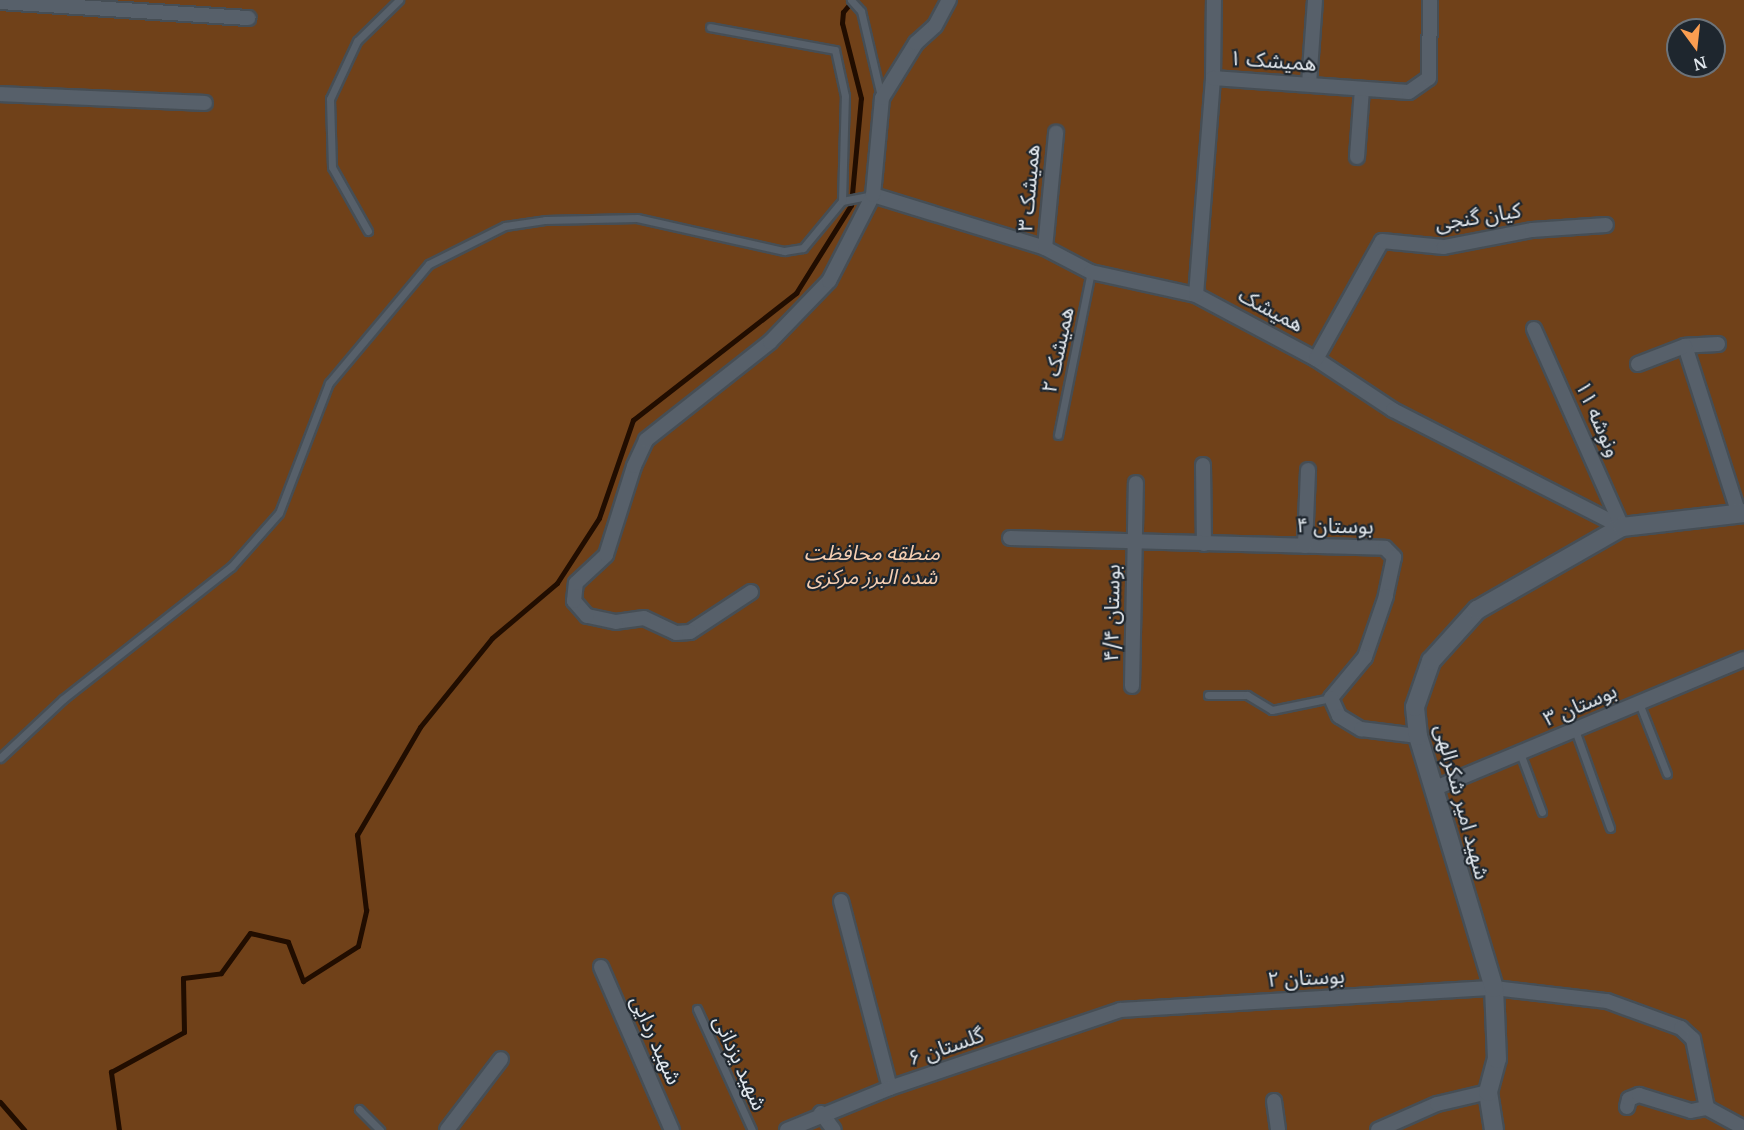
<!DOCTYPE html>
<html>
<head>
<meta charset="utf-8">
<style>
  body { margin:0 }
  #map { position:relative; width:1744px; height:1130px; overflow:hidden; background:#273039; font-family:Merriweather,"Noto Sans Arabic",serif }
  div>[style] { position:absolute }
  .green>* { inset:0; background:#704119 }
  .stream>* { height:5px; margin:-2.5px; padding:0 2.5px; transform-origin:2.5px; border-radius:2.5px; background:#210d00 }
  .roads { filter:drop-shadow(2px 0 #464e55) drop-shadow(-2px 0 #464e55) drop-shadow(0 2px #464e55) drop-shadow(0 -2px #464e55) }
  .service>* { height:7px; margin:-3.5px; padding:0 3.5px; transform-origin:3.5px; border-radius:3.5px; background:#57606a }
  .minor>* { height:14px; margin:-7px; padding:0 7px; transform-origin:7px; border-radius:7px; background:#57606a }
  .tertiary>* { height:18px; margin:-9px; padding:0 9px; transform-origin:9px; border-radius:9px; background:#57606a }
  span { translate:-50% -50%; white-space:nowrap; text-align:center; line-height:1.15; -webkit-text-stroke:4.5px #1e262e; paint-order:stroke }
  .street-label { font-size:21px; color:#e1e7ed }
  .park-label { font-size:21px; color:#f4ceb2; font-style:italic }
  .north { position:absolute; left:1666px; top:18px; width:60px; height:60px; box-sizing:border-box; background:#1e262e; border:2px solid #6c737a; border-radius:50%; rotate:165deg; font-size:16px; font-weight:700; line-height:24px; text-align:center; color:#e1e7ed }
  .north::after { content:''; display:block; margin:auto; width:21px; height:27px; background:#fb9e51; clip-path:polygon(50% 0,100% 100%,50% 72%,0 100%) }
</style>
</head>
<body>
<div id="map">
  <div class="green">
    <div style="clip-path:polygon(evenodd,0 0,1744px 0,1744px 1130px,0 1130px,0 0,1678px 30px,1714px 30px,1714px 66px,1678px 66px,1678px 30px)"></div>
  </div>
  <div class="stream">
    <div style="left:0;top:1102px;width:37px;rotate:49deg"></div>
    <div style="left:119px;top:1130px;width:59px;rotate:-97.9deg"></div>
    <div style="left:111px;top:1072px;width:83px;rotate:-28.7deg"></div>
    <div style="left:184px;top:1032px;width:54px;rotate:-91.1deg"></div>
    <div style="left:183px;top:978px;width:38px;rotate:-7deg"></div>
    <div style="left:221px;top:973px;width:49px;rotate:-54.1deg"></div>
    <div style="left:250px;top:933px;width:39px;rotate:13deg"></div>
    <div style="left:288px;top:942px;width:42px;rotate:69deg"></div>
    <div style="left:303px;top:981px;width:65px;rotate:-32.5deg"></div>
    <div style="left:358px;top:946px;width:37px;rotate:-77deg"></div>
    <div style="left:366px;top:910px;width:76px;rotate:-96.8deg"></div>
    <div style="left:357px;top:835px;width:125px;rotate:-59.7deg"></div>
    <div style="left:420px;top:727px;width:114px;rotate:-51deg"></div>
    <div style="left:492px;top:638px;width:85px;rotate:-40.2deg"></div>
    <div style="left:557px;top:583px;width:77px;rotate:-57.1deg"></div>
    <div style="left:599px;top:518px;width:104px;rotate:-70.9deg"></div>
    <div style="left:633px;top:420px;width:207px;rotate:-37.9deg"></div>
    <div style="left:796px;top:293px;width:104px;rotate:-58deg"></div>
    <div style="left:851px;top:205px;width:107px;rotate:-84.7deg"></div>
    <div style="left:861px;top:98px;width:77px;rotate:-104.2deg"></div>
    <div style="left:842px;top:23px;width:11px;rotate:-85deg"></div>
    <div style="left:843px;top:12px;width:16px;rotate:-50deg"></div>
  </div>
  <div class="roads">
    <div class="service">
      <div style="left:851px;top:0;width:15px;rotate:48deg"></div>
      <div style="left:861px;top:11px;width:87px;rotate:76.8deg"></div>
      <div style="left:842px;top:201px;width:32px;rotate:-11deg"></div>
      <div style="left:368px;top:231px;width:73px;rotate:-119.4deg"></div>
      <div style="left:332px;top:167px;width:68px;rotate:-91.7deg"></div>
      <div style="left:330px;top:99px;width:64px;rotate:-65deg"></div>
      <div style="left:357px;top:41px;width:59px;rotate:-44.3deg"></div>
      <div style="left:1058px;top:435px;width:166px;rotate:-78.6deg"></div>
      <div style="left:1208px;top:695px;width:39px"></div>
      <div style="left:1247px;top:695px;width:29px;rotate:31deg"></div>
      <div style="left:1272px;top:710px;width:60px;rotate:-11.5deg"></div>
      <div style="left:1639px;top:703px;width:76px;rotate:68.5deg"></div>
      <div style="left:1575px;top:730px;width:104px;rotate:70.3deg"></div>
      <div style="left:1520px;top:753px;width:63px;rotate:69.6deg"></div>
      <div style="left:0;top:758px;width:86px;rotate:-43.1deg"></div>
      <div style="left:63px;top:699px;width:214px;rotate:-38.2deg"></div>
      <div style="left:231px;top:567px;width:72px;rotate:-48.4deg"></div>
      <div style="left:279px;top:513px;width:139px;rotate:-69deg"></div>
      <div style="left:329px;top:383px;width:155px;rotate:-50deg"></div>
      <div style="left:429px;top:264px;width:85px;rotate:-26.6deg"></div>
      <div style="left:505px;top:226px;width:40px;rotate:-8.5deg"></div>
      <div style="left:545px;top:220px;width:92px;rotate:-1.2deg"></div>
      <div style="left:637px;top:218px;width:151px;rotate:12.7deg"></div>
      <div style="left:784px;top:251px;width:19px;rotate:-9deg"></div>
      <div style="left:803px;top:248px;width:61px;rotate:-50.3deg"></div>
      <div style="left:842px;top:201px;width:105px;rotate:-88.4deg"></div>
      <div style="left:845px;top:96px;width:47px;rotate:-102.3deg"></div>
      <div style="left:835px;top:50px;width:127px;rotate:-169.6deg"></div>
      <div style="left:697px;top:1009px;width:133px;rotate:65.6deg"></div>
      <div style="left:359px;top:1109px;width:30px;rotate:45deg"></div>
    </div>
    <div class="minor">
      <div style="left:0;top:2px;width:249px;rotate:3.7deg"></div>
      <div style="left:1213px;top:78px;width:78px;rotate:-89.3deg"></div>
      <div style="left:1309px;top:84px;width:84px;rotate:-85.9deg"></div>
      <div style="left:0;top:94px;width:205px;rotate:2.5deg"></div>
      <div style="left:1357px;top:157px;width:68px;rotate:-85.8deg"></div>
      <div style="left:873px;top:195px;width:180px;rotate:17.1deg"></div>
      <div style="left:1045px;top:248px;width:52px;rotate:27.6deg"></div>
      <div style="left:1091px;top:272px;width:107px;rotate:12.4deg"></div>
      <div style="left:1196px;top:295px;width:136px;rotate:28.1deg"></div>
      <div style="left:1316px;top:359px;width:92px;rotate:33.5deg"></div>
      <div style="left:1393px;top:410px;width:257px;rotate:27.1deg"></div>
      <div style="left:1045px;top:248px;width:116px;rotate:-84.5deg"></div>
      <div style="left:1196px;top:295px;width:218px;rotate:-85.5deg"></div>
      <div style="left:1213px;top:78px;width:196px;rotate:4.1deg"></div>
      <div style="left:1409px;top:92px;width:24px;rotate:-35deg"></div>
      <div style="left:1429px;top:78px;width:78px;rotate:-89.3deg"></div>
      <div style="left:1534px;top:329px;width:217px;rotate:66deg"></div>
      <div style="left:1718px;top:344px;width:33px;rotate:177deg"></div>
      <div style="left:1685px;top:346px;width:176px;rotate:72.2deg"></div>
      <div style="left:1316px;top:359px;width:135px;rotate:-60.8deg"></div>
      <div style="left:1382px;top:241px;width:62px;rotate:5.5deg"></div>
      <div style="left:1444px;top:247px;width:90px;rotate:-10.9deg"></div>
      <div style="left:1532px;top:230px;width:74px;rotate:-3.9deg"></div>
      <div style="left:1638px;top:364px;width:50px;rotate:-21deg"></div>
      <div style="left:1203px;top:465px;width:79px;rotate:89.3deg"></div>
      <div style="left:1010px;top:538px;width:375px;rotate:1.5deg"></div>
      <div style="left:1385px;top:548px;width:13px;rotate:45deg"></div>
      <div style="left:1394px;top:557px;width:40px;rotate:102deg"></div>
      <div style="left:1386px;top:596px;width:65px;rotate:109deg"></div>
      <div style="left:1365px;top:657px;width:53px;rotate:129.7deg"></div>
      <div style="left:1331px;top:698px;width:20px;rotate:66deg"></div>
      <div style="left:1339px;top:716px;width:26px;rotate:31deg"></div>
      <div style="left:1361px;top:729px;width:57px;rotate:7deg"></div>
      <div style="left:1305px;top:546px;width:76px;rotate:-87.7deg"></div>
      <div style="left:751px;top:592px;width:73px;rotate:146.7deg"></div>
      <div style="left:690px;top:632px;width:14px;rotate:176deg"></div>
      <div style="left:676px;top:633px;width:35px;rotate:-155deg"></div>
      <div style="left:644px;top:618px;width:28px;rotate:172deg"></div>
      <div style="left:616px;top:622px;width:30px;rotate:-168deg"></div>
      <div style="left:587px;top:616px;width:20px;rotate:-131deg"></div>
      <div style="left:574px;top:601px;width:18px;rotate:-84deg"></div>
      <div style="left:576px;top:583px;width:41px;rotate:-43deg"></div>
      <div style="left:606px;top:555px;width:93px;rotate:-72.5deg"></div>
      <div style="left:634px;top:466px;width:29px;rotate:-65deg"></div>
      <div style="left:646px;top:440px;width:158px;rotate:-38.3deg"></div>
      <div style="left:770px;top:342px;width:85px;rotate:-46deg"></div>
      <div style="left:829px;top:281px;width:97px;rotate:-62.9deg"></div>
      <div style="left:873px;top:195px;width:97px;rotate:-84.7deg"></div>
      <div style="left:882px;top:98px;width:65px;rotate:-58.3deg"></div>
      <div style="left:916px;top:43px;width:25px;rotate:-42deg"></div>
      <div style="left:935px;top:26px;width:30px;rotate:-62deg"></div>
      <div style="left:1132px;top:686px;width:203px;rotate:-88.9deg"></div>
      <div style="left:1433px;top:789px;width:337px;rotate:-22.7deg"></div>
      <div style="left:841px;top:901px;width:193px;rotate:75.3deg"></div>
      <div style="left:601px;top:967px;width:178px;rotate:66.5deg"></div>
      <div style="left:1274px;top:1101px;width:29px;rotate:82deg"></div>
      <div style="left:1627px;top:1107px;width:8px;rotate:-76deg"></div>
      <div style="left:1629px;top:1099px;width:11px;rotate:-22deg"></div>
      <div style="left:1639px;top:1095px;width:54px;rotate:17.1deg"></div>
      <div style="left:1691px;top:1111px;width:16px;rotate:-11deg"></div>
      <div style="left:1707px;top:1108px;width:42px;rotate:28.4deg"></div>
      <div style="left:821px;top:1113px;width:21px;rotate:53deg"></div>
      <div style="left:447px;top:1130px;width:89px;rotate:-52.7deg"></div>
      <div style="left:787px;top:1130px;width:111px;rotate:-22.2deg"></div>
      <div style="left:890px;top:1088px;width:243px;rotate:-18.7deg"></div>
      <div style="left:1120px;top:1010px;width:375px;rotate:-3.4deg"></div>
      <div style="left:1494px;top:988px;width:114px;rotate:6.6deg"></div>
      <div style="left:1607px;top:1001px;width:79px;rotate:20deg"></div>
      <div style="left:1681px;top:1028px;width:16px;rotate:43deg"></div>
      <div style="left:1693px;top:1039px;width:70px;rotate:78.5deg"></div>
      <div style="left:1378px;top:1130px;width:64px;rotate:-23.8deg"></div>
      <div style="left:1437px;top:1104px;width:52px;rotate:-13.2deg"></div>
    </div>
    <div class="tertiary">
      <div style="left:1494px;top:1130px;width:38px;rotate:-99deg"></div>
      <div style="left:1488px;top:1092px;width:34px;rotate:-75deg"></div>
      <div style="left:1497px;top:1059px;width:71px;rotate:-92.4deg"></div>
      <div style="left:1494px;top:988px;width:263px;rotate:-106.8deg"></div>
      <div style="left:1418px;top:736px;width:29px;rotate:-96deg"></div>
      <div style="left:1415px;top:707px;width:49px;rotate:-70.8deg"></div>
      <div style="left:1431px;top:661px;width:69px;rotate:-48deg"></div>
      <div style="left:1477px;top:610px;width:167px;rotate:-29.8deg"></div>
      <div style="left:1622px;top:527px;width:123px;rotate:-6.5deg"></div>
    </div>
  </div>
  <div class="street-label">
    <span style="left:1273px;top:61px;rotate:4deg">همیشک ۱</span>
    <span style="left:1029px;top:188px;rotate:-85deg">همیشک ۳</span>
    <span style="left:1478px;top:217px;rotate:-9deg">کیان گنجی</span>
    <span style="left:1271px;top:310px;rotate:28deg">همیشک</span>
    <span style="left:1058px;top:350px;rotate:-78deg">همیشک ۲</span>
    <span style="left:1598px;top:419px;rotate:66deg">ونوشه ۱۱</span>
    <span style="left:1335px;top:526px;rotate:1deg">بوستان ۴</span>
    <span style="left:1112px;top:613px;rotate:-89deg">بوستان ۴/۴</span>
    <span style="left:1580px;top:705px;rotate:-23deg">بوستان ۳</span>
    <span style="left:1462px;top:802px;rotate:75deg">شهید امیر شکرالهی</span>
    <span style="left:1306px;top:978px;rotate:-3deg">بوستان ۲</span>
    <span style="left:656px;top:1040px;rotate:66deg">شهید ردایی</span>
    <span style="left:946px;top:1047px;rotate:-19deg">گلستان ۶</span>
    <span style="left:740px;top:1063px;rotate:66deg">شهید یزدانی</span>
  </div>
  <div class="park-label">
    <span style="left:872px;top:565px">منطقه محافظت<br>شده البرز مرکزی</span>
  </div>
  <div class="north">N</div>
</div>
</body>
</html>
